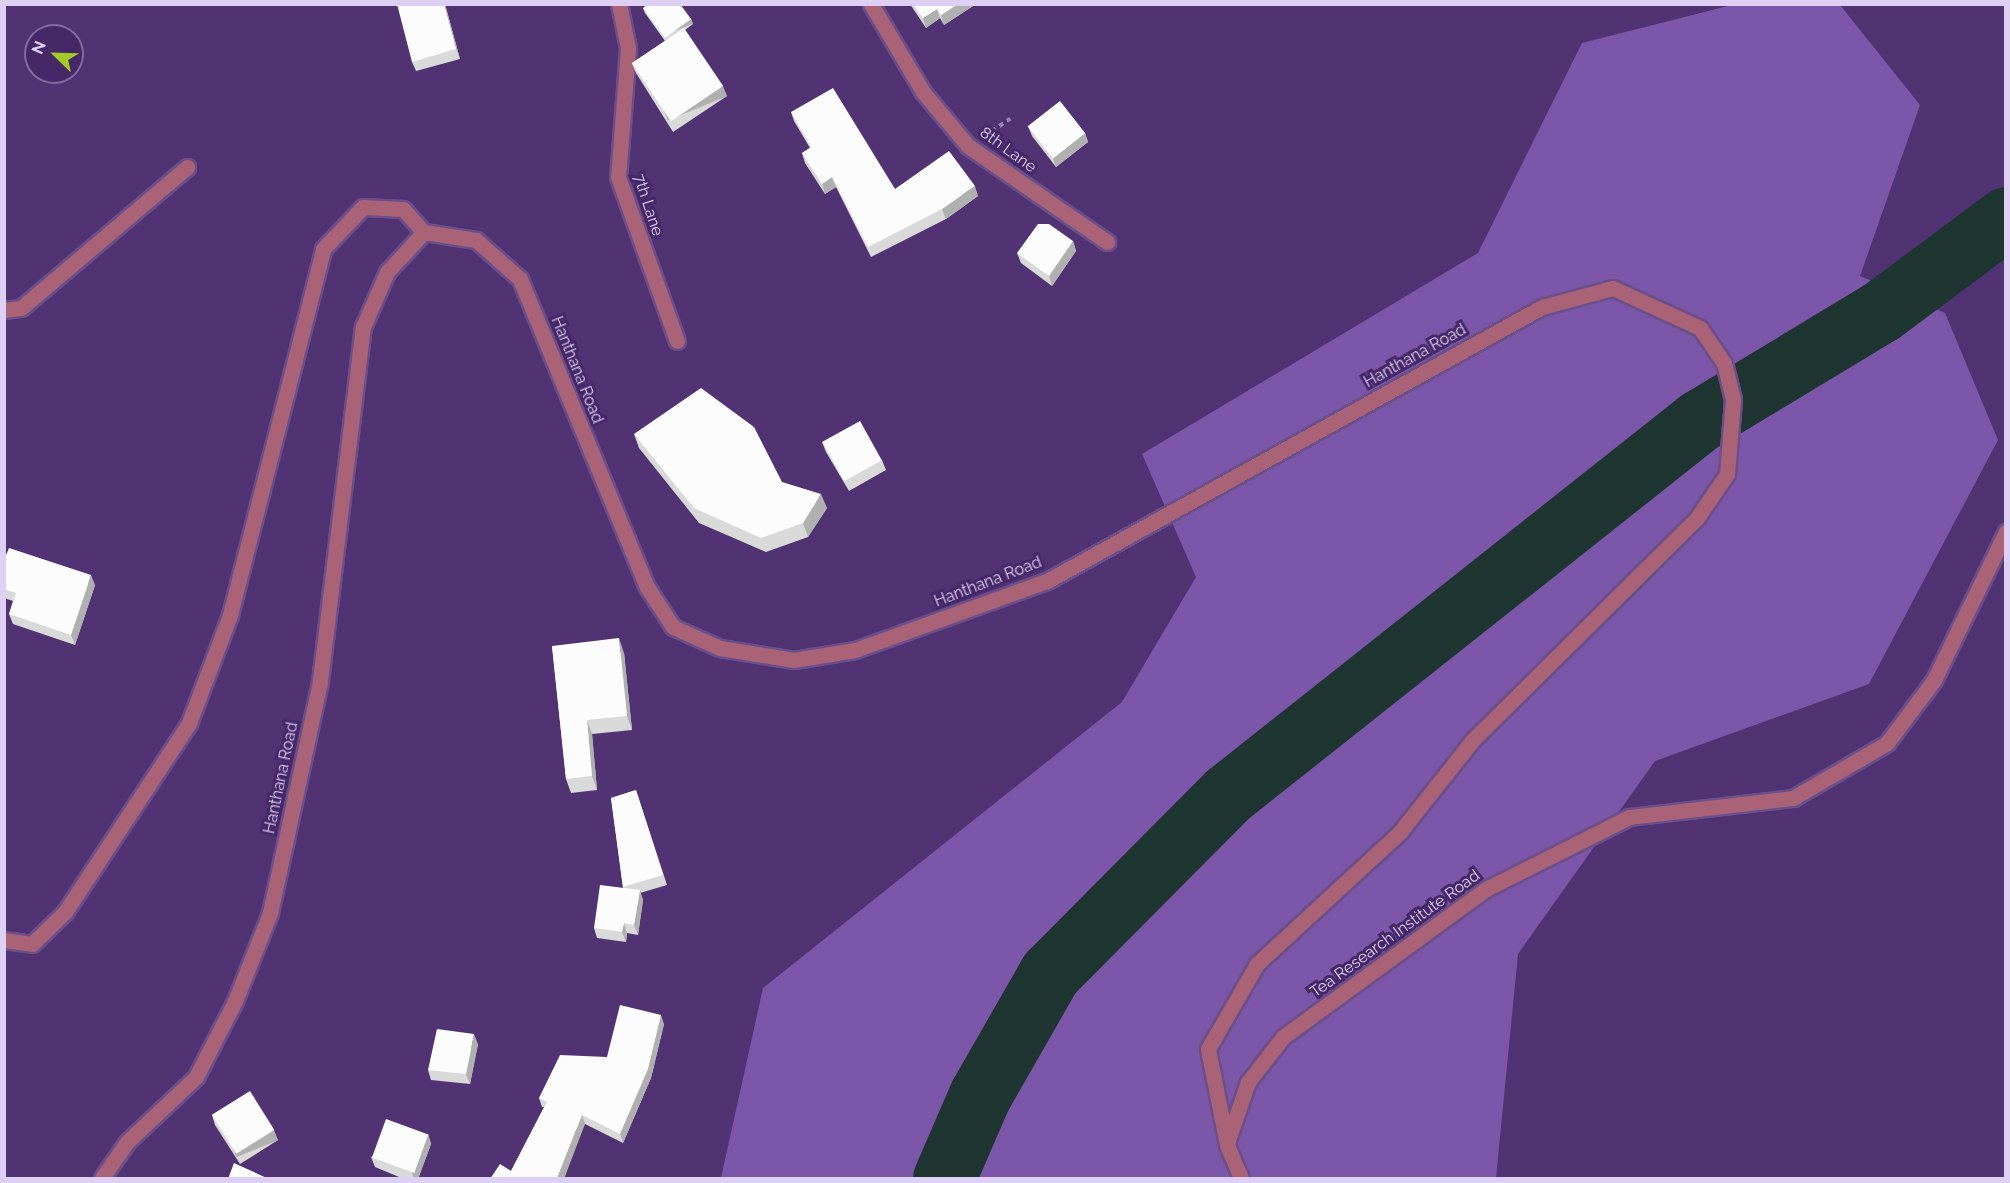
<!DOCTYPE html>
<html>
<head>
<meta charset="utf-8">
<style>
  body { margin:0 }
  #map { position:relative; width:2010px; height:1183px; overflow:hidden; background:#513374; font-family:Raleway,sans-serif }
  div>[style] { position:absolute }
  .green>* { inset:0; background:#7c57a9 }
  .river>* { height:63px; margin:-31.5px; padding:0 31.5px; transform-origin:31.5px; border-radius:31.5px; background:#1e3532 }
  .path>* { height:4px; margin-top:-2px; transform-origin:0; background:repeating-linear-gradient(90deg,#9781b4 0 4.5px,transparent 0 9px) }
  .roads { filter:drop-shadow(2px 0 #6a4f8b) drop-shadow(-2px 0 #6a4f8b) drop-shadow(0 2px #6a4f8b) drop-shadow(0 -2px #6a4f8b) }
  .minor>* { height:15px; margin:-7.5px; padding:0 7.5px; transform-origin:7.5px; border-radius:7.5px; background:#aa6376 }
  .wall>* { inset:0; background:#d9d9d9 }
  .shaded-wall>* { inset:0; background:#b0b0b0; transform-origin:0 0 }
  .building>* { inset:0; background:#fcfcfc; transform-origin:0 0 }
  span { translate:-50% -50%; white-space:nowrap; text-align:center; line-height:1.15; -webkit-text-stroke:6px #462868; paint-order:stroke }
  .street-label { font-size:16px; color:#decff5 }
  .frame { position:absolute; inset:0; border:6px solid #decff5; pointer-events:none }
  .north { position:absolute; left:24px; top:24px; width:60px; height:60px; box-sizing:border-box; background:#462868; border:2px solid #836ba0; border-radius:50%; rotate:293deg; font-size:16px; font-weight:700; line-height:24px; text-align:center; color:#decff5 }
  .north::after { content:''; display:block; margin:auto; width:21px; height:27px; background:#a2c928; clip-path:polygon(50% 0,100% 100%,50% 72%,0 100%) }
</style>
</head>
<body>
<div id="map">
  <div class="green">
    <div style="clip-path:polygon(1732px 5px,1840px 5px,1920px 105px,1860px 276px,1945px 313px,1998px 440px,1869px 684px,1655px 761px,1518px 954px,1496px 1178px,721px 1178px,763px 988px,1122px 702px,1196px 577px,1142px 454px,1478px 253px,1582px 43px)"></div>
  </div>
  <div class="river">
    <div style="left:944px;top:1178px;width:90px;rotate:-66.6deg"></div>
    <div style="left:980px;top:1095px;width:141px;rotate:-60.2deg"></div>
    <div style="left:1050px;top:973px;width:252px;rotate:-45.2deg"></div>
    <div style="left:1228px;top:794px;width:601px;rotate:-38.38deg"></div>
    <div style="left:1699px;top:421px;width:211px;rotate:-31.1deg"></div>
    <div style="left:1880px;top:312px;width:157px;rotate:-36.7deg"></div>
  </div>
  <div class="path">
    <div style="left:992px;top:131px;width:22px;rotate:-34deg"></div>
  </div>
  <div class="roads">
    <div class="minor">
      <div style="left:619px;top:4px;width:45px;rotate:78.4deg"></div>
      <div style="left:628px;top:48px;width:129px;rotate:94.4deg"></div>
      <div style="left:618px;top:177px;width:174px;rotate:70.2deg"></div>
      <div style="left:871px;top:4px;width:102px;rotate:59.4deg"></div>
      <div style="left:923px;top:92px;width:70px;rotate:50.2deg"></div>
      <div style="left:968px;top:146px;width:169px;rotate:34.6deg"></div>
      <div style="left:4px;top:310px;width:17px;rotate:-7deg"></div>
      <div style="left:21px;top:308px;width:218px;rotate:-40.3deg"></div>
      <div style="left:4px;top:940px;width:28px;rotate:8deg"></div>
      <div style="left:32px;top:944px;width:46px;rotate:-44.1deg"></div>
      <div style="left:65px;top:912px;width:226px;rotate:-56.7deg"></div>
      <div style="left:189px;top:723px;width:116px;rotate:-69.2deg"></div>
      <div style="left:230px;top:615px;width:378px;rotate:-75.7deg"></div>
      <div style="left:323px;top:249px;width:58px;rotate:-46.4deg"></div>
      <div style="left:363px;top:207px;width:40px;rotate:2.9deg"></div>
      <div style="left:403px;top:209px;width:31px;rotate:48deg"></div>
      <div style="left:1227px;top:1143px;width:65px;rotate:-71deg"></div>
      <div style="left:1248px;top:1082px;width:57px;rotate:-52.1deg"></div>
      <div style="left:1283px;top:1037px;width:251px;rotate:-36.1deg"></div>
      <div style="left:1486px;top:889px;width:160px;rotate:-26.7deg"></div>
      <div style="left:1629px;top:817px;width:165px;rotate:-6.6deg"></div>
      <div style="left:1793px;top:798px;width:109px;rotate:-30.3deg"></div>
      <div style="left:1887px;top:743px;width:79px;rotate:-53.3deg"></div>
      <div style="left:1934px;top:680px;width:165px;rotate:-64.1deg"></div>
      <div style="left:102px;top:1178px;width:44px;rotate:-55.2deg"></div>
      <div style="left:127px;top:1142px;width:95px;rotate:-43.3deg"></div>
      <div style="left:196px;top:1077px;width:85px;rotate:-62.8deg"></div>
      <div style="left:235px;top:1001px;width:95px;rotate:-68.3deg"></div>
      <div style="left:270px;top:913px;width:237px;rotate:-77.8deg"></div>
      <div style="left:320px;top:681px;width:357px;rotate:-83.1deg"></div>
      <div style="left:363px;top:327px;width:60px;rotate:-66.4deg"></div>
      <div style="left:387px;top:272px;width:54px;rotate:-47.2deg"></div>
      <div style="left:424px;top:232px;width:53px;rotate:8.7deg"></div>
      <div style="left:476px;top:240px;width:59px;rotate:41.6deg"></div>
      <div style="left:520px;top:279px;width:333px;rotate:67.6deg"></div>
      <div style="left:647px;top:587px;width:48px;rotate:57deg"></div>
      <div style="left:673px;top:627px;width:51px;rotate:24.1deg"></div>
      <div style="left:720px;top:648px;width:75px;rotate:9.2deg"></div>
      <div style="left:794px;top:660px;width:62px;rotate:-9.3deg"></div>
      <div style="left:855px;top:650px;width:204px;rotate:-19.8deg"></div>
      <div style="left:1047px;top:581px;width:566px;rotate:-28.97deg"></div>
      <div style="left:1542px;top:307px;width:73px;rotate:-15deg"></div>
      <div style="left:1613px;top:288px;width:96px;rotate:24.7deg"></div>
      <div style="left:1700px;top:328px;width:42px;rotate:55.6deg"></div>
      <div style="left:1724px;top:363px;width:38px;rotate:76deg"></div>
      <div style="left:1733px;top:400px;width:74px;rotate:94.6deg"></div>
      <div style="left:1727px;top:474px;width:53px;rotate:124.3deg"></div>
      <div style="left:1697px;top:518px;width:317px;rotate:135.3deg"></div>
      <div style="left:1472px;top:741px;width:116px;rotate:128.4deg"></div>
      <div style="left:1400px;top:832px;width:195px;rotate:137.3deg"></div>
      <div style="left:1257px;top:964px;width:98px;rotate:120deg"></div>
      <div style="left:1208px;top:1049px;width:98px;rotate:78.8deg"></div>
      <div style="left:1227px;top:1145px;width:36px;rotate:67deg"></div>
    </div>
  </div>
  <div class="wall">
    <div style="clip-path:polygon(445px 4px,460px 59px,416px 71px,412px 62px)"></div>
    <div style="clip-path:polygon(910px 4px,976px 4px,944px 25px,940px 18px,926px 28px)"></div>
    <div style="clip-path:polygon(643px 8px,691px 19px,693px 24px,685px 30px,727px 96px,673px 132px,636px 73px,632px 63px,665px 41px,645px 13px)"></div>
    <div style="clip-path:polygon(791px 112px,895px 189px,978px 196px,946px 219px,871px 257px,836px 187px,825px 194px,805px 163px,802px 153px,810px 148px,794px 121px)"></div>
    <div style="clip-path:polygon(1028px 126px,1085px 133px,1088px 142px,1056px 167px,1032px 136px)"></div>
    <div style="clip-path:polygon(1073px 241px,1076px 251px,1052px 286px,1021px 263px,1017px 253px)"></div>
    <div style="clip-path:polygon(634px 434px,782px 482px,827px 508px,808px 537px,766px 552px,699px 523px,639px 448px)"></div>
    <div style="clip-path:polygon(822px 442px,882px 460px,886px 470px,849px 491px,826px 452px)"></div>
    <div style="clip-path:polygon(4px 560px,95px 585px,75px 645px,13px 624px,9px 614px,13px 601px,4px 598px)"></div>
    <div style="clip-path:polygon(552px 646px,624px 653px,632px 730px,592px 734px,597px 790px,571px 793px,566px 779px)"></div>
    <div style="clip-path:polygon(636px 790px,667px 885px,640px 893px,643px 900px,638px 935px,627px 933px,626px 942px,597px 938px,594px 928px,623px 888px,611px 798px)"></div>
    <div style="clip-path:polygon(664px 1024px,651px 1078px,623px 1143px,585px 1124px,511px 1171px,544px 1107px,542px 1107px,539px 1098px)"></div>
    <div style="clip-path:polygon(478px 1044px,470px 1084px,431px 1080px,428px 1070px)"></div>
    <div style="clip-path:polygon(212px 1115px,278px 1140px,240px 1164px,215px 1125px)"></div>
    <div style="clip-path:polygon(428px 1134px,431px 1144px,418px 1179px,404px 1179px,375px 1167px,371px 1157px)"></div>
  </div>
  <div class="shaded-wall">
    <div style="clip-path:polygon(444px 4px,445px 4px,460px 59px,456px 49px)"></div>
    <div style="clip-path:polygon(958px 4px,976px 4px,944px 25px,941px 15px)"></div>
    <div style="clip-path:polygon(937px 9px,940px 18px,926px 28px,923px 18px)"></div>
    <div style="left:691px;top:19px;width:5px;height:32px;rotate:68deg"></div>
    <div style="left:723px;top:86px;width:11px;height:64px;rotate:68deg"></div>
    <div style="clip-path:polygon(1085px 133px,1088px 142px,1056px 167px,1053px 158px)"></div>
    <div style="clip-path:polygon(832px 177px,836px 187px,825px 194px,822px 184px)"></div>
    <div style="clip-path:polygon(975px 186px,978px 196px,946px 219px,942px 209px)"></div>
    <div style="clip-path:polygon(1073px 241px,1076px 251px,1052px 286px,1049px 276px)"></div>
    <div style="clip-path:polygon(821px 494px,827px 508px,808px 537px,803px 523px)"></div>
    <div style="clip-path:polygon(91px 575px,95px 585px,75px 645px,71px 635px)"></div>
    <div style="clip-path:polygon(619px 638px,624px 653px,632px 730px,627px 716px)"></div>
    <div style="clip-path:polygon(587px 720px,592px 734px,597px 790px,592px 776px)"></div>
    <div style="clip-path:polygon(640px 890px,643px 900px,638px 935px,634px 925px)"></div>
    <div style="clip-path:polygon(624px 923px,627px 933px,626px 942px,622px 932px)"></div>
    <div style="clip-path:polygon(661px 1015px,664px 1024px,651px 1078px,623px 1143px,620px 1134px)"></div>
    <div style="clip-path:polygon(474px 1034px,478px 1044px,470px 1084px,466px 1074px)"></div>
    <div style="clip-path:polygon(582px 1115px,585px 1124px,564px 1179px,557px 1179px)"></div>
    <div style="left:274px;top:1130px;width:11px;height:45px;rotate:68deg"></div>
    <div style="clip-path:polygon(428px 1134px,431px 1144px,418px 1179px,414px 1179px,412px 1173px)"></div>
  </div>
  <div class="building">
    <div style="clip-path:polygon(397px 4px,444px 4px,456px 49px,412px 62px)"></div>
    <div style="clip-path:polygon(648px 4px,680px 4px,691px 19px,665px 38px,643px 8px)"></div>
    <div style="clip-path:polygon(913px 4px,958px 4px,941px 15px,937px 9px,923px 18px)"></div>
    <div style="left:684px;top:28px;width:70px;height:63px;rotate:56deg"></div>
    <div style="clip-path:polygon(833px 88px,895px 189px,949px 151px,975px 186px,942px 209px,868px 247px,832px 177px,822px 184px,802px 153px,811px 147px,791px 112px)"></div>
    <div style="left:1060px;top:101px;width:41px;height:41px;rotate:52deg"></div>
    <div style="clip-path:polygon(1038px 224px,1049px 224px,1073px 241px,1049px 276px,1017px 253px)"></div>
    <div style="clip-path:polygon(701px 388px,754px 427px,782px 482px,821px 494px,803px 523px,761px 538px,694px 508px,634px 434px)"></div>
    <div style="left:860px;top:421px;width:45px;height:43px;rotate:61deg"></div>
    <div style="clip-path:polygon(9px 548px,91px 575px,71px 635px,9px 614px,16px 593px,4px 589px,4px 560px)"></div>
    <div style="clip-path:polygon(619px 638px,627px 716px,587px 720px,592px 776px,566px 779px,552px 646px)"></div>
    <div style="clip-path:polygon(636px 790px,663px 875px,623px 887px,611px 798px)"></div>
    <div style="clip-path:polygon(600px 885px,640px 890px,634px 925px,624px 923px,622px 932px,594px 928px)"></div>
    <div style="clip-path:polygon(620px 1005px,661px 1015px,648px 1069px,620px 1134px,582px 1115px,557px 1179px,490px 1179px,500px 1164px,511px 1171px,547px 1102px,539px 1098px,560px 1055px,607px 1057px)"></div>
    <div style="clip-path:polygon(437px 1029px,474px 1034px,466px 1074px,428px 1070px)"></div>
    <div style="left:250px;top:1091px;width:46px;height:45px;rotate:58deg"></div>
    <div style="left:386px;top:1119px;width:45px;height:41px;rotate:20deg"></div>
    <div style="clip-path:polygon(234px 1163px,269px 1179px,228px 1179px)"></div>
  </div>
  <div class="street-label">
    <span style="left:1008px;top:150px;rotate:36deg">8th Lane</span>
    <span style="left:648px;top:205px;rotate:72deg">7th Lane</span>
    <span style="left:1415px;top:356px;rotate:-29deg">Hanthana Road</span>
    <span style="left:577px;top:370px;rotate:68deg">Hanthana Road</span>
    <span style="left:988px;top:582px;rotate:-21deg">Hanthana Road</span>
    <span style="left:281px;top:778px;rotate:-78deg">Hanthana Road</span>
    <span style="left:1395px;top:934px;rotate:-36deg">Tea Research Institute Road</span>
  </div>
  <div class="frame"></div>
  <div class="north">N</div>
</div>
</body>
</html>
